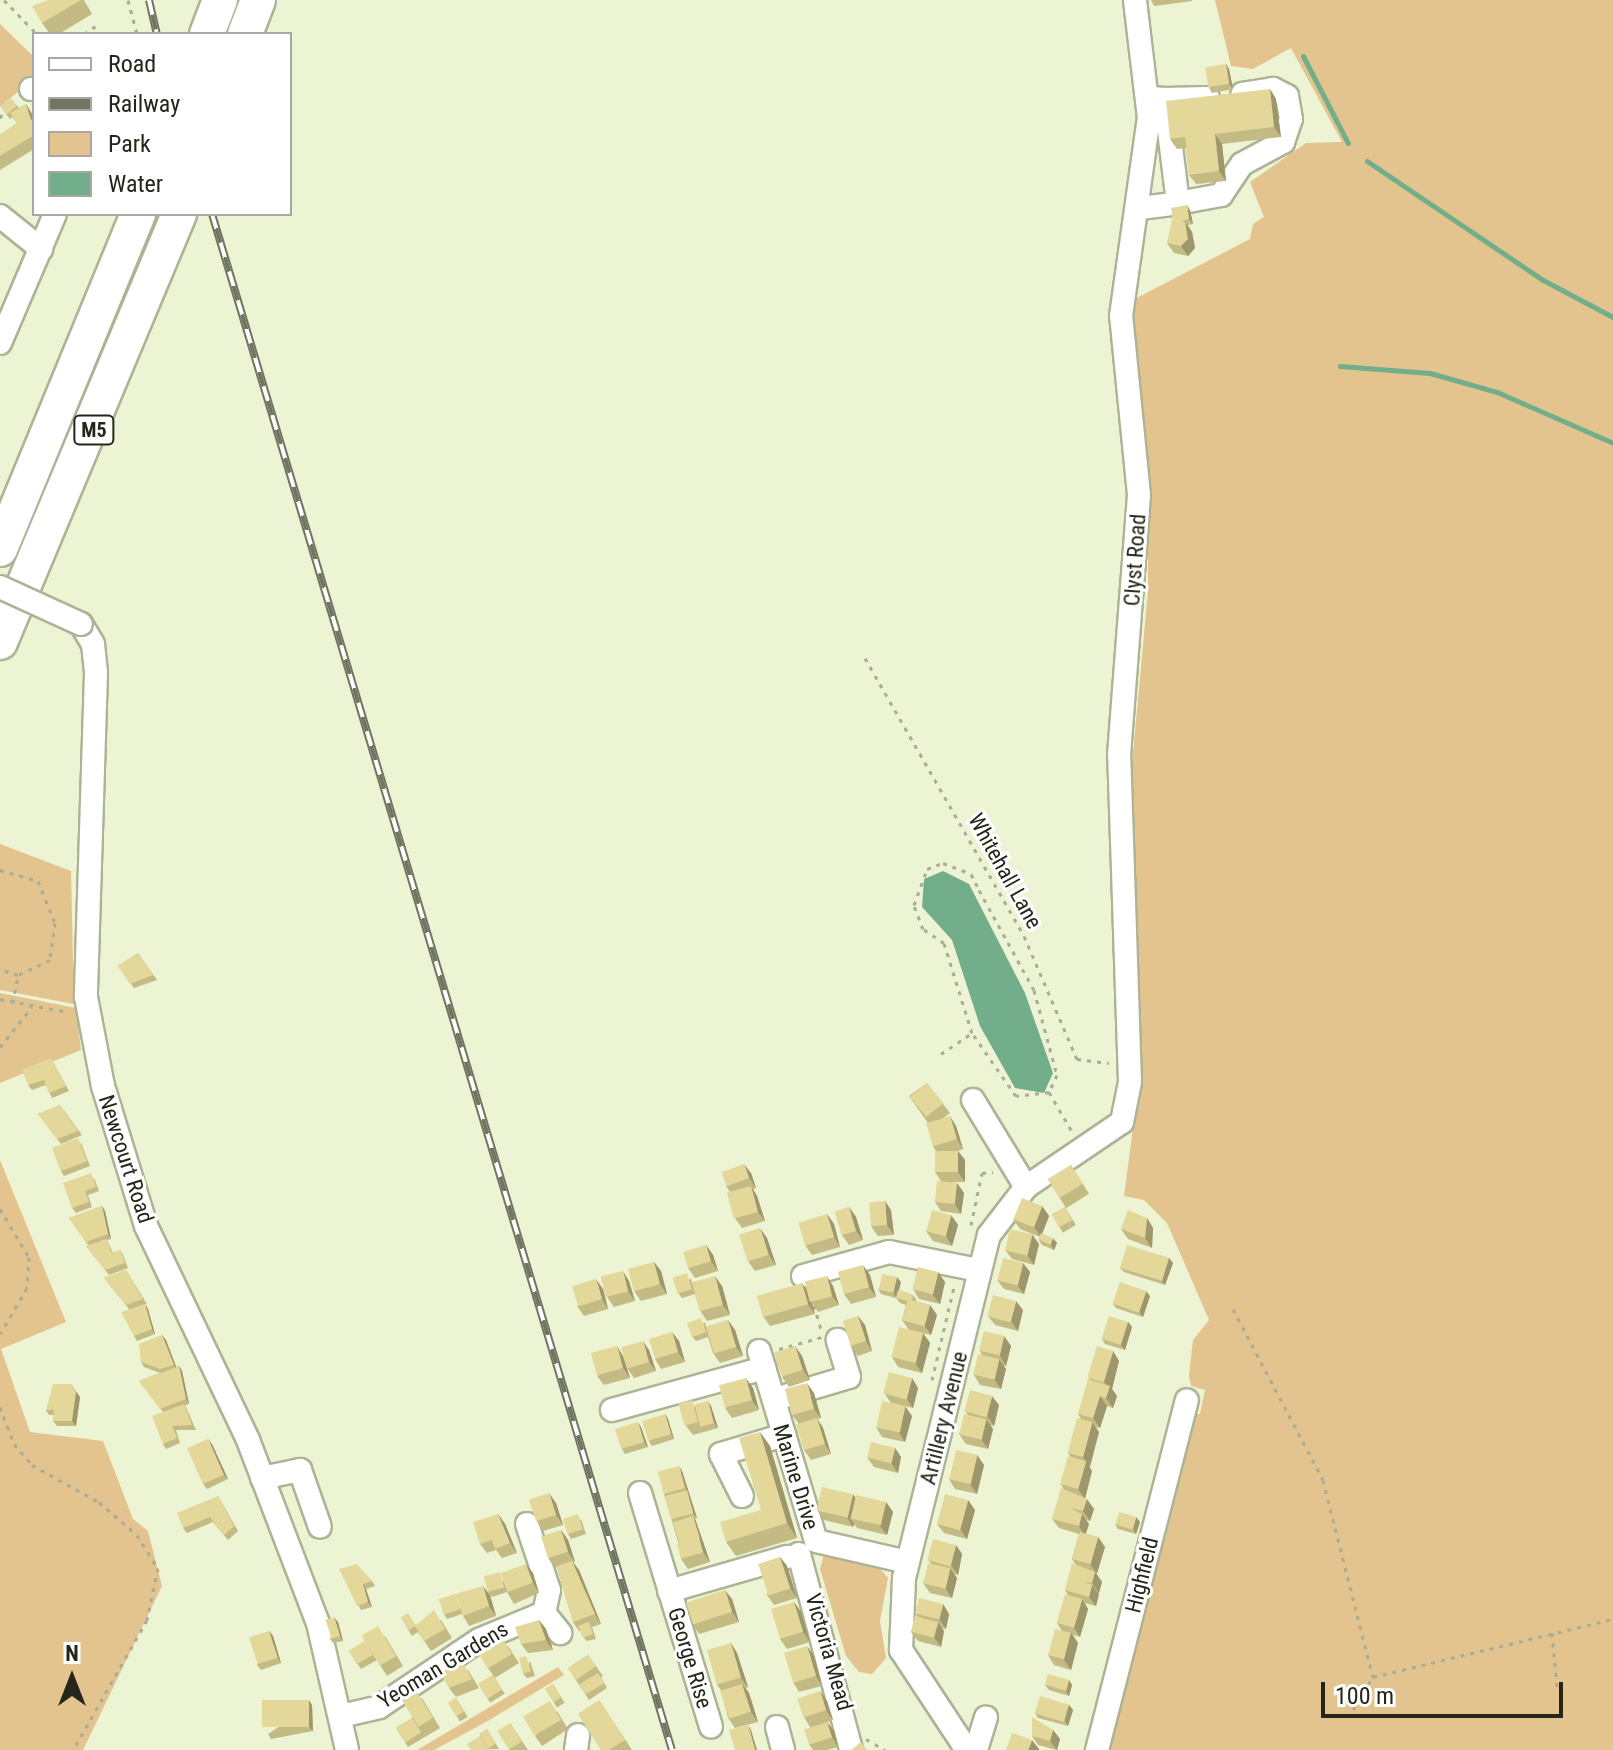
<!DOCTYPE html>
<html>
<head>
<meta charset="utf-8">
<style>
  body { margin:0 }
  #map { position:relative; width:1613px; height:1750px; overflow:hidden; background:#ecf4d4; font-family:"Roboto Condensed",sans-serif }
  div>[style] { position:absolute }
  .green>* { inset:0; background:#e3c38e }
  .water>* { inset:0; background:#73ae8a }
  .stream>* { height:5px; margin:-2.5px; padding:0 2.5px; transform-origin:2.5px; border-radius:2.5px; background:#73ae8a }
  .path>* { height:3px; margin-top:-1.5px; transform-origin:0; background:repeating-linear-gradient(90deg,#a8ae95 0 4px,transparent 0 10px) }
  .roads { filter:drop-shadow(2px 0 #acb495) drop-shadow(-2px 0 #acb495) drop-shadow(0 2px #acb495) drop-shadow(0 -2px #acb495) }
  .minor>* { height:22px; margin:-11px; padding:0 11px; transform-origin:11px; border-radius:11px; background:#fff }
  .highway>* { height:34px; margin:-17px; padding:0 17px; transform-origin:17px; border-radius:17px; background:#fff }
  .rail>* { height:8px; margin-top:-4px; transform-origin:0; background:repeating-linear-gradient(90deg,#fff 0 15px,#717562 0 30px); box-sizing:border-box; border-block:2px solid #717562 }
  .bridges { filter:drop-shadow(2px 0 #acb495) drop-shadow(-2px 0 #acb495) drop-shadow(0 2px #acb495) drop-shadow(0 -2px #acb495) }
  .minor-bridge>* { height:22px; margin:-11px; padding:0 11px; transform-origin:11px; border-radius:11px; background:#fff }
  .wall>* { inset:0; background:#c3ba84; transform-origin:0 0 }
  .shaded-wall>* { inset:0; background:#9f976c }
  .building>* { inset:0; background:#e3d89a; transform-origin:0 0 }
  span { translate:-50% -50%; white-space:nowrap; text-align:center; line-height:1.15; -webkit-text-stroke:6px #fff; paint-order:stroke }
  .shield-label span { padding:2px 6px; background:#fff; border:2px solid; border-radius:6px; -webkit-text-stroke-width:0 }
  .shield-label { font-size:20px; color:#24261a; font-weight:700 }
  .street-label { font-size:22px; color:#24261a }
  .legend { position:absolute; left:32px; top:32px; width:260px; height:184px; box-sizing:border-box; background:#fff; border:2px solid #a7a8a3; margin:0; padding:10px 14px; list-style:none; font-size:24px; color:#24261a }
  .legend li { display:flex; align-items:center; gap:16px; height:40px }
  .legend b { width:40px; border:2px solid #a7a8a3 }
  .north { position:absolute; left:32px; top:1638px; width:80px; height:80px; -webkit-text-stroke:6px #fff; paint-order:stroke; rotate:0deg; font-size:22px; font-weight:700; line-height:32px; text-align:center; color:#24261a }
  .north::after { content:''; display:block; margin:auto; width:28px; height:36px; background:#24261a; clip-path:polygon(50% 0,100% 100%,50% 72%,0 100%) }
  .scale { position:absolute; left:1321px; top:1682px; width:242px; height:36px; box-sizing:border-box; border:4px solid #24261a; border-top:0; padding-left:10px; font-size:24px; line-height:28px; white-space:nowrap; color:#24261a; -webkit-text-stroke:6px #fff; paint-order:stroke }
</style>
</head>
<body>
<div id="map">
  <div class="green">
    <div style="clip-path:polygon(1215px 0,1613px 0,1613px 1750px,1102px 1750px,1192px 1414px,1200px 1414px,1205px 1390px,1191px 1386px,1189px 1376px,1193px 1340px,1209px 1320px,1167px 1223px,1144px 1200px,1124px 1196px,1139px 1083px,1131px 775px,1148px 591px,1148px 486px,1129px 302px,1250px 239px,1253px 224px,1264px 217px,1250px 182px,1306px 143px,1342px 142px,1291px 48px,1253px 69px,1231px 66px)"></div>
    <div style="clip-path:polygon(0 24px,34px 57px,34px 86px,27px 84px,0 107px)"></div>
    <div style="clip-path:polygon(0 844px,71px 871px,74px 1004px,0 990px)"></div>
    <div style="clip-path:polygon(0 993px,76px 1008px,81px 1050px,0 1083px)"></div>
    <div style="clip-path:polygon(0 1160px,66px 1322px,1px 1349px,30px 1432px,103px 1441px,133px 1519px,148px 1531px,162px 1586px,83px 1750px,0 1750px)"></div>
    <div style="clip-path:polygon(824px 1554px,879px 1567px,888px 1578px,880px 1621px,886px 1658px,872px 1674px,859px 1672px,846px 1656px,820px 1569px)"></div>
    <div style="clip-path:polygon(558px 1667px,564px 1675px,486px 1722px,434px 1750px,417px 1750px)"></div>
  </div>
  <div class="water">
    <div style="clip-path:polygon(943px 871px,969px 884px,1025px 993px,1053px 1073px,1044px 1093px,1015px 1088px,980px 1026px,952px 940px,922px 907px,924px 879px)"></div>
  </div>
  <div class="stream">
    <div style="left:1303px;top:56px;width:98px;rotate:62.7deg"></div>
    <div style="left:1367px;top:161px;width:212px;rotate:34.1deg"></div>
    <div style="left:1543px;top:280px;width:79px;rotate:27.9deg"></div>
    <div style="left:1340px;top:366px;width:90px;rotate:4.4deg"></div>
    <div style="left:1430px;top:373px;width:70px;rotate:15.8deg"></div>
    <div style="left:1497px;top:392px;width:127px;rotate:23.7deg"></div>
  </div>
  <div class="path">
    <div style="left:4px;top:0;width:47px;rotate:45.9deg"></div>
    <div style="left:128px;top:0;width:35px;rotate:75deg"></div>
    <div style="left:84px;top:34px;width:14px;rotate:-34deg"></div>
    <div style="left:0;top:118px;width:13px;rotate:-61deg"></div>
    <div style="left:865px;top:658px;width:320px;rotate:60.2deg"></div>
    <div style="left:1024px;top:936px;width:134px;rotate:66.7deg"></div>
    <div style="left:1077px;top:1059px;width:32px;rotate:7deg"></div>
    <div style="left:0;top:870px;width:40px;rotate:16deg"></div>
    <div style="left:38px;top:881px;width:45px;rotate:68deg"></div>
    <div style="left:55px;top:923px;width:37px;rotate:98deg"></div>
    <div style="left:50px;top:960px;width:35px;rotate:155deg"></div>
    <div style="left:18px;top:975px;width:19px;rotate:-162deg"></div>
    <div style="left:0;top:999px;width:69px;rotate:10.8deg"></div>
    <div style="left:13px;top:1003px;width:28px;rotate:-80deg"></div>
    <div style="left:0;top:1047px;width:51px;rotate:-51.3deg"></div>
    <div style="left:941px;top:1054px;width:37px;rotate:-34deg"></div>
    <div style="left:1049px;top:1092px;width:33px;rotate:173deg"></div>
    <div style="left:1016px;top:1096px;width:77px;rotate:-124.9deg"></div>
    <div style="left:972px;top:1033px;width:94px;rotate:-107.3deg"></div>
    <div style="left:944px;top:943px;width:25px;rotate:-146deg"></div>
    <div style="left:923px;top:929px;width:26px;rotate:-111deg"></div>
    <div style="left:914px;top:905px;width:38px;rotate:-70deg"></div>
    <div style="left:927px;top:869px;width:17px;rotate:-21deg"></div>
    <div style="left:943px;top:863px;width:30px;rotate:21deg"></div>
    <div style="left:971px;top:874px;width:18px;rotate:63deg"></div>
    <div style="left:979px;top:890px;width:114px;rotate:61.2deg"></div>
    <div style="left:1034px;top:990px;width:88px;rotate:74.9deg"></div>
    <div style="left:1057px;top:1075px;width:19px;rotate:115deg"></div>
    <div style="left:1049px;top:1092px;width:48px;rotate:59.7deg"></div>
    <div style="left:0;top:1209px;width:56px;rotate:58.9deg"></div>
    <div style="left:29px;top:1257px;width:31px;rotate:94deg"></div>
    <div style="left:27px;top:1288px;width:53px;rotate:120.4deg"></div>
    <div style="left:971px;top:1225px;width:53px;rotate:-78.1deg"></div>
    <div style="left:982px;top:1173px;width:11px;rotate:-5deg"></div>
    <div style="left:814px;top:1305px;width:29px;rotate:74deg"></div>
    <div style="left:1233px;top:1309px;width:193px;rotate:62.2deg"></div>
    <div style="left:1323px;top:1480px;width:203px;rotate:75.8deg"></div>
    <div style="left:779px;top:1349px;width:45px;rotate:-15.6deg"></div>
    <div style="left:932px;top:1380px;width:100px;rotate:-76.7deg"></div>
    <div style="left:0;top:1407px;width:40px;rotate:69deg"></div>
    <div style="left:14px;top:1444px;width:28px;rotate:49deg"></div>
    <div style="left:32px;top:1465px;width:77px;rotate:28.9deg"></div>
    <div style="left:99px;top:1502px;width:50px;rotate:41deg"></div>
    <div style="left:137px;top:1535px;width:39px;rotate:58deg"></div>
    <div style="left:158px;top:1568px;width:53px;rotate:101.9deg"></div>
    <div style="left:147px;top:1620px;width:150px;rotate:119.6deg"></div>
    <div style="left:1552px;top:1633px;width:54px;rotate:84.7deg"></div>
    <div style="left:1353px;top:1710px;width:39px;rotate:-59deg"></div>
    <div style="left:1373px;top:1677px;width:247px;rotate:-13.6deg"></div>
    <div style="left:866px;top:1739px;width:22px;rotate:30deg"></div>
  </div>
  <div class="roads">
    <div class="minor">
      <div style="left:31px;top:89px;width:3px"></div>
      <div style="left:1165px;top:99px;width:43px;rotate:-1.3deg"></div>
      <div style="left:1178px;top:203px;width:44px;rotate:-10.5deg"></div>
      <div style="left:1221px;top:195px;width:37px;rotate:-56deg"></div>
      <div style="left:1242px;top:164px;width:47px;rotate:-28.2deg"></div>
      <div style="left:1283px;top:142px;width:24px;rotate:-71deg"></div>
      <div style="left:1291px;top:119px;width:23px;rotate:-100deg"></div>
      <div style="left:1287px;top:96px;width:16px;rotate:-153deg"></div>
      <div style="left:1273px;top:89px;width:31px;rotate:171deg"></div>
      <div style="left:1140px;top:208px;width:38px;rotate:-7deg"></div>
      <div style="left:1178px;top:203px;width:105px;rotate:-97.1deg"></div>
      <div style="left:1165px;top:99px;width:15px;rotate:-176deg"></div>
      <div style="left:0;top:216px;width:53px;rotate:38.8deg"></div>
      <div style="left:0;top:343px;width:140px;rotate:-66.9deg"></div>
      <div style="left:81px;top:624px;width:23px;rotate:59deg"></div>
      <div style="left:93px;top:644px;width:29px;rotate:84deg"></div>
      <div style="left:96px;top:673px;width:324px;rotate:91.8deg"></div>
      <div style="left:86px;top:997px;width:91px;rotate:79.2deg"></div>
      <div style="left:103px;top:1086px;width:146px;rotate:72.9deg"></div>
      <div style="left:146px;top:1226px;width:237px;rotate:64.5deg"></div>
      <div style="left:248px;top:1440px;width:196px;rotate:69.1deg"></div>
      <div style="left:318px;top:1623px;width:130px;rotate:77.1deg"></div>
      <div style="left:973px;top:1100px;width:102px;rotate:58.7deg"></div>
      <div style="left:803px;top:1276px;width:89px;rotate:-15.6deg"></div>
      <div style="left:889px;top:1252px;width:91px;rotate:11.4deg"></div>
      <div style="left:759px;top:1351px;width:198px;rotate:73.3deg"></div>
      <div style="left:816px;top:1541px;width:94px;rotate:12.9deg"></div>
      <div style="left:782px;top:1397px;width:70px;rotate:-16.6deg"></div>
      <div style="left:849px;top:1377px;width:39px;rotate:-107deg"></div>
      <div style="left:612px;top:1410px;width:158px;rotate:-15.4deg"></div>
      <div style="left:262px;top:1478px;width:39px;rotate:-12deg"></div>
      <div style="left:300px;top:1470px;width:60px;rotate:70.7deg"></div>
      <div style="left:640px;top:1493px;width:244px;rotate:73.1deg"></div>
      <div style="left:742px;top:1496px;width:47px;rotate:-116.6deg"></div>
      <div style="left:721px;top:1454px;width:66px;rotate:-16.8deg"></div>
      <div style="left:527px;top:1524px;width:70px;rotate:71.6deg"></div>
      <div style="left:549px;top:1590px;width:24px;rotate:102deg"></div>
      <div style="left:799px;top:1554px;width:203px;rotate:75.1deg"></div>
      <div style="left:669px;top:1591px;width:123px;rotate:-16.1deg"></div>
      <div style="left:544px;top:1613px;width:26px;rotate:51deg"></div>
      <div style="left:341px;top:1716px;width:39px;rotate:-13deg"></div>
      <div style="left:379px;top:1707px;width:120px;rotate:-33.8deg"></div>
      <div style="left:479px;top:1640px;width:70px;rotate:-22.6deg"></div>
      <div style="left:777px;top:1727px;width:24px;rotate:75deg"></div>
      <div style="left:976px;top:1749px;width:14px;rotate:-159deg"></div>
      <div style="left:963px;top:1744px;width:113px;rotate:-123.4deg"></div>
      <div style="left:901px;top:1650px;width:72px;rotate:-87.6deg"></div>
      <div style="left:904px;top:1578px;width:353px;rotate:-76.1deg"></div>
      <div style="left:989px;top:1235px;width:61px;rotate:-52.4deg"></div>
      <div style="left:1026px;top:1187px;width:116px;rotate:-34.1deg"></div>
      <div style="left:1122px;top:1122px;width:41px;rotate:-78.7deg"></div>
      <div style="left:1130px;top:1082px;width:327px;rotate:-91.9deg"></div>
      <div style="left:1119px;top:755px;width:261px;rotate:-85.6deg"></div>
      <div style="left:1139px;top:495px;width:180px;rotate:-95.7deg"></div>
      <div style="left:1121px;top:316px;width:200px;rotate:-82deg"></div>
      <div style="left:1149px;top:118px;width:119px;rotate:-96.8deg"></div>
      <div style="left:576px;top:1750px;width:15px;rotate:-82deg"></div>
      <div style="left:976px;top:1750px;width:34px;rotate:-73deg"></div>
      <div style="left:1097px;top:1750px;width:361px;rotate:-75.6deg"></div>
    </div>
    <div class="highway">
      <div style="left:207px;top:34px;width:36px;rotate:-69deg"></div>
      <div style="left:245px;top:34px;width:36px;rotate:-69deg"></div>
      <div style="left:0;top:549px;width:362px;rotate:-67.6deg"></div>
      <div style="left:0;top:642px;width:464px;rotate:-67.3deg"></div>
    </div>
  </div>
  <div class="rail">
    <div style="left:149px;top:0;width:35px;rotate:77deg"></div>
    <div style="left:212px;top:214px;width:1603px;rotate:73.33deg"></div>
  </div>
  <div class="bridges">
    <div class="minor-bridge">
      <div style="left:0;top:587px;width:89px;rotate:24.6deg"></div>
    </div>
  </div>
  <div class="wall">
    <div style="clip-path:polygon(48px 0,84px 0,92px 14px,59px 34px,50px 34px,42px 23px)"></div>
    <div style="clip-path:polygon(1151px 0,1192px 0,1192px 1px,1154px 6px)"></div>
    <div style="clip-path:polygon(1226px 64px,1229px 69px,1233px 89px,1212px 93px,1209px 88px)"></div>
    <div style="clip-path:polygon(1270px 89px,1276px 99px,1281px 137px,1222px 144px,1226px 181px,1196px 184px,1189px 175px,1186px 148px,1177px 149px,1170px 139px)"></div>
    <div style="clip-path:polygon(11px 99px,19px 108px,26px 104px,32px 114px,34px 118px,34px 149px,0 170px,0 135px,17px 123px,12px 117px,10px 119px,1px 107px)"></div>
    <div style="clip-path:polygon(1190px 210px,1193px 224px,1188px 225px,1192px 232px,1195px 248px,1188px 256px,1174px 253px,1167px 243px)"></div>
    <div style="clip-path:polygon(138px 953px,157px 980px,134px 988px,118px 966px)"></div>
    <div style="clip-path:polygon(51px 1058px,69px 1091px,52px 1098px,46px 1085px,32px 1090px,28px 1085px)"></div>
    <div style="clip-path:polygon(927px 1083px,950px 1113px,942px 1119px,956px 1126px,963px 1149px,958px 1151px,965px 1160px,965px 1182px,949px 1182px,957px 1183px,964px 1193px,961px 1214px,941px 1211px,935px 1202px,941px 1181px,935px 1172px,936px 1151px,933px 1146px,928px 1123px,909px 1096px)"></div>
    <div style="clip-path:polygon(60px 1105px,82px 1135px,61px 1144px,38px 1114px)"></div>
    <div style="clip-path:polygon(81px 1143px,90px 1166px,64px 1176px,61px 1171px)"></div>
    <div style="left:1071px;top:1165px;width:34px;height:27px;rotate:58deg"></div>
    <div style="clip-path:polygon(751px 1173px,756px 1188px,753px 1189px,757px 1196px,765px 1221px,742px 1228px,735px 1218px,730px 1192px,726px 1186px)"></div>
    <div style="clip-path:polygon(94px 1178px,99px 1191px,88px 1195px,92px 1207px,76px 1213px,72px 1208px)"></div>
    <div style="clip-path:polygon(102px 1206px,105px 1211px,111px 1239px,107px 1240px,113px 1253px,120px 1250px,123px 1255px,128px 1268px,109px 1275px,86px 1246px,89px 1246px,69px 1218px)"></div>
    <div style="clip-path:polygon(1042px 1206px,1049px 1216px,1042px 1233px,1057px 1243px,1054px 1250px,1042px 1245px,1039px 1240px,1040px 1237px,1020px 1229px,1013px 1219px)"></div>
    <div style="clip-path:polygon(849px 1207px,856px 1217px,863px 1240px,849px 1245px,842px 1235px)"></div>
    <div style="left:1065px;top:1207px;width:21px;height:15px;rotate:59deg"></div>
    <div style="clip-path:polygon(891px 1210px,894px 1235px,878px 1236px,871px 1226px)"></div>
    <div style="clip-path:polygon(827px 1214px,834px 1224px,840px 1247px,812px 1255px,805px 1245px)"></div>
    <div style="clip-path:polygon(951px 1215px,958px 1225px,952px 1246px,933px 1241px,926px 1231px)"></div>
    <div style="clip-path:polygon(1147px 1218px,1153px 1228px,1152px 1248px,1128px 1239px,1121px 1229px)"></div>
    <div style="clip-path:polygon(767px 1238px,776px 1265px,755px 1271px,748px 1261px)"></div>
    <div style="clip-path:polygon(1039px 1244px,1034px 1265px,1012px 1259px,1005px 1250px)"></div>
    <div style="clip-path:polygon(706px 1245px,713px 1255px,718px 1271px,695px 1278px,688px 1268px)"></div>
    <div style="clip-path:polygon(1169px 1258px,1173px 1263px,1165px 1285px,1124px 1272px,1120px 1268px)"></div>
    <div style="clip-path:polygon(654px 1262px,661px 1271px,667px 1294px,641px 1301px,634px 1291px)"></div>
    <div style="clip-path:polygon(1023px 1263px,1030px 1272px,1024px 1294px,1004px 1289px,997px 1280px)"></div>
    <div style="clip-path:polygon(126px 1270px,147px 1304px,145px 1304px,148px 1309px,155px 1334px,137px 1341px,134px 1336px,129px 1309px,104px 1278px)"></div>
    <div style="clip-path:polygon(870px 1275px,876px 1297px,851px 1304px,844px 1294px)"></div>
    <div style="clip-path:polygon(691px 1278px,692px 1283px,722px 1286px,730px 1315px,707px 1321px,701px 1312px,695px 1294px,682px 1298px,678px 1293px)"></div>
    <div style="clip-path:polygon(629px 1281px,635px 1301px,614px 1307px,607px 1297px)"></div>
    <div style="clip-path:polygon(901px 1282px,899px 1290px,913px 1295px,916px 1299px,916px 1301px,930px 1305px,937px 1315px,931px 1335px,909px 1330px,902px 1320px,906px 1305px,900px 1303px,896px 1298px,881px 1294px,878px 1289px)"></div>
    <div style="clip-path:polygon(945px 1282px,940px 1304px,919px 1299px,913px 1289px)"></div>
    <div style="clip-path:polygon(802px 1283px,808px 1292px,833px 1286px,839px 1305px,818px 1312px,812px 1303px,815px 1314px,770px 1326px,763px 1316px)"></div>
    <div style="clip-path:polygon(603px 1289px,608px 1309px,584px 1316px,577px 1306px)"></div>
    <div style="clip-path:polygon(1150px 1296px,1143px 1317px,1116px 1308px,1113px 1304px)"></div>
    <div style="clip-path:polygon(1023px 1310px,1018px 1331px,995px 1325px,988px 1316px)"></div>
    <div style="clip-path:polygon(858px 1316px,865px 1325px,872px 1351px,858px 1356px,851px 1346px)"></div>
    <div style="clip-path:polygon(728px 1320px,735px 1330px,743px 1356px,720px 1363px,713px 1353px,708px 1337px,696px 1341px,692px 1336px,705px 1322px,706px 1327px)"></div>
    <div style="clip-path:polygon(1128px 1322px,1132px 1327px,1125px 1350px,1105px 1344px,1102px 1339px)"></div>
    <div style="clip-path:polygon(923px 1333px,930px 1343px,922px 1373px,898px 1367px,892px 1357px)"></div>
    <div style="clip-path:polygon(162px 1335px,166px 1340px,176px 1367px,179px 1366px,182px 1371px,189px 1404px,185px 1405px,196px 1430px,176px 1430px,180px 1443px,166px 1449px,163px 1444px,163px 1412px,139px 1381px,160px 1373px,144px 1367px,141px 1362px)"></div>
    <div style="clip-path:polygon(1004px 1336px,1011px 1346px,1006px 1366px,1003px 1365px,1006px 1369px,1001px 1389px,980px 1385px,974px 1375px,982px 1355px,980px 1351px)"></div>
    <div style="clip-path:polygon(679px 1341px,685px 1362px,661px 1369px,655px 1359px)"></div>
    <div style="clip-path:polygon(649px 1350px,656px 1371px,634px 1378px,627px 1368px)"></div>
    <div style="clip-path:polygon(1113px 1351px,1119px 1361px,1112px 1389px,1117px 1396px,1113px 1408px,1107px 1406px,1100px 1428px,1096px 1427px,1099px 1432px,1089px 1467px,1092px 1471px,1085px 1498px,1094px 1509px,1090px 1521px,1086px 1520px,1089px 1524px,1086px 1534px,1098px 1537px,1105px 1547px,1096px 1573px,1102px 1582px,1099px 1593px,1098px 1592px,1099px 1594px,1096px 1606px,1085px 1603px,1088px 1609px,1080px 1637px,1073px 1635px,1078px 1643px,1071px 1670px,1054px 1665px,1048px 1655px,1062px 1631px,1057px 1623px,1068px 1595px,1065px 1590px,1076px 1565px,1072px 1559px,1079px 1534px,1059px 1528px,1052px 1519px,1064px 1490px,1061px 1484px,1071px 1457px,1068px 1453px,1081px 1419px,1078px 1414px,1090px 1380px,1089px 1378px)"></div>
    <div style="clip-path:polygon(623px 1356px,630px 1378px,604px 1385px,597px 1376px)"></div>
    <div style="clip-path:polygon(802px 1356px,810px 1380px,789px 1387px,782px 1377px)"></div>
    <div style="clip-path:polygon(912px 1378px,918px 1388px,913px 1408px,891px 1403px,884px 1393px)"></div>
    <div style="clip-path:polygon(753px 1388px,759px 1410px,732px 1418px,725px 1408px)"></div>
    <div style="clip-path:polygon(814px 1393px,821px 1418px,817px 1419px,823px 1428px,831px 1454px,811px 1460px,804px 1450px,799px 1424px,792px 1415px)"></div>
    <div style="clip-path:polygon(80px 1397px,76px 1426px,57px 1426px,53px 1421px,54px 1415px,49px 1415px,46px 1410px)"></div>
    <div style="clip-path:polygon(695px 1405px,711px 1406px,718px 1428px,693px 1435px,686px 1426px)"></div>
    <div style="clip-path:polygon(999px 1405px,994px 1426px,990px 1425px,993px 1429px,988px 1449px,966px 1444px,959px 1434px,968px 1415px,965px 1411px)"></div>
    <div style="clip-path:polygon(665px 1414px,668px 1419px,674px 1439px,652px 1446px,649px 1441px)"></div>
    <div style="clip-path:polygon(912px 1416px,905px 1442px,882px 1437px,876px 1427px)"></div>
    <div style="clip-path:polygon(641px 1427px,648px 1447px,625px 1454px,622px 1449px)"></div>
    <div style="clip-path:polygon(760px 1432px,770px 1446px,797px 1538px,736px 1556px,726px 1542px,761px 1510px)"></div>
    <div style="clip-path:polygon(212px 1444px,228px 1479px,207px 1489px,203px 1484px)"></div>
    <div style="clip-path:polygon(895px 1448px,901px 1457px,898px 1473px,874px 1467px,867px 1457px)"></div>
    <div style="clip-path:polygon(977px 1455px,984px 1465px,977px 1494px,955px 1489px,949px 1479px)"></div>
    <div style="clip-path:polygon(682px 1471px,697px 1518px,695px 1519px,710px 1562px,688px 1569px,681px 1559px,679px 1545px,664px 1494px)"></div>
    <div style="clip-path:polygon(218px 1496px,238px 1531px,228px 1540px,213px 1522px,187px 1533px,183px 1528px)"></div>
    <div style="clip-path:polygon(855px 1498px,886px 1502px,893px 1512px,887px 1535px,857px 1528px,854px 1524px,853px 1527px,824px 1520px,817px 1510px)"></div>
    <div style="clip-path:polygon(968px 1500px,975px 1510px,967px 1539px,944px 1533px,937px 1524px)"></div>
    <div style="clip-path:polygon(556px 1503px,563px 1525px,543px 1531px,537px 1522px)"></div>
    <div style="clip-path:polygon(498px 1514px,505px 1524px,517px 1553px,502px 1558px,496px 1550px,487px 1553px,480px 1544px)"></div>
    <div style="clip-path:polygon(581px 1519px,586px 1534px,571px 1539px,568px 1534px)"></div>
    <div style="clip-path:polygon(1140px 1522px,1136px 1534px,1118px 1529px,1115px 1524px)"></div>
    <div style="clip-path:polygon(561px 1530px,568px 1540px,575px 1562px,573px 1562px,579px 1570px,601px 1624px,592px 1627px,596px 1639px,586px 1641px,581px 1631px,579px 1631px,573px 1622px,557px 1567px,555px 1568px,548px 1558px)"></div>
    <div style="clip-path:polygon(956px 1545px,962px 1554px,958px 1575px,954px 1574px,957px 1578px,952px 1598px,930px 1593px,923px 1583px,931px 1563px,928px 1560px)"></div>
    <div style="clip-path:polygon(780px 1557px,787px 1566px,797px 1598px,774px 1605px,767px 1595px)"></div>
    <div style="clip-path:polygon(526px 1564px,533px 1573px,539px 1593px,514px 1604px,507px 1592px,492px 1597px,488px 1592px)"></div>
    <div style="clip-path:polygon(339px 1569px,372px 1581px,375px 1586px,366px 1589px,372px 1607px,361px 1610px)"></div>
    <div style="clip-path:polygon(490px 1595px,496px 1616px,469px 1626px,462px 1614px,447px 1619px,444px 1614px)"></div>
    <div style="clip-path:polygon(732px 1599px,739px 1622px,699px 1634px,692px 1624px)"></div>
    <div style="clip-path:polygon(794px 1602px,801px 1612px,810px 1642px,787px 1649px,780px 1639px)"></div>
    <div style="clip-path:polygon(943px 1604px,949px 1614px,946px 1629px,942px 1628px,944px 1631px,941px 1647px,918px 1641px,911px 1632px,918px 1617px,915px 1613px)"></div>
    <div style="clip-path:polygon(401px 1617px,416px 1625px,441px 1620px,452px 1638px,431px 1651px,418px 1632px,412px 1636px)"></div>
    <div style="clip-path:polygon(539px 1620px,546px 1629px,553px 1650px,528px 1653px,521px 1644px)"></div>
    <div style="clip-path:polygon(338px 1622px,343px 1641px,333px 1643px,330px 1639px)"></div>
    <div style="clip-path:polygon(269px 1631px,273px 1636px,281px 1663px,261px 1670px,257px 1665px)"></div>
    <div style="clip-path:polygon(385px 1636px,403px 1666px,387px 1676px,377px 1660px,361px 1669px,349px 1651px)"></div>
    <div style="clip-path:polygon(731px 1643px,737px 1653px,748px 1687px,746px 1688px,749px 1693px,758px 1722px,735px 1728px,728px 1718px,721px 1690px,717px 1685px)"></div>
    <div style="clip-path:polygon(508px 1646px,519px 1663px,495px 1678px,488px 1668px)"></div>
    <div style="clip-path:polygon(588px 1655px,603px 1676px,601px 1677px,607px 1688px,589px 1700px,568px 1668px)"></div>
    <div style="clip-path:polygon(814px 1656px,822px 1686px,799px 1692px,793px 1682px)"></div>
    <div style="clip-path:polygon(530px 1661px,535px 1676px,527px 1678px,523px 1674px)"></div>
    <div style="clip-path:polygon(468px 1670px,479px 1688px,456px 1697px,449px 1688px)"></div>
    <div style="left:493px;top:1675px;width:22px;height:17px;rotate:58deg"></div>
    <div style="clip-path:polygon(1069px 1680px,1072px 1685px,1069px 1696px,1049px 1690px,1045px 1685px)"></div>
    <div style="left:553px;top:1684px;width:22px;height:9px;rotate:58deg"></div>
    <div style="clip-path:polygon(422px 1698px,440px 1728px,408px 1747px,396px 1728px,412px 1718px)"></div>
    <div style="left:456px;top:1698px;width:22px;height:9px;rotate:58deg"></div>
    <div style="clip-path:polygon(599px 1700px,632px 1750px,601px 1750px)"></div>
    <div style="clip-path:polygon(827px 1701px,833px 1720px,827px 1722px,834px 1731px,838px 1747px,827px 1750px,813px 1750px,809px 1744px,810px 1727px,804px 1717px)"></div>
    <div style="clip-path:polygon(312px 1705px,313px 1731px,271px 1739px,268px 1734px)"></div>
    <div style="clip-path:polygon(1069px 1705px,1073px 1710px,1068px 1726px,1038px 1718px,1035px 1713px)"></div>
    <div style="clip-path:polygon(557px 1711px,568px 1729px,542px 1746px,535px 1736px)"></div>
    <div style="clip-path:polygon(510px 1723px,528px 1750px,509px 1750px)"></div>
    <div style="clip-path:polygon(487px 1729px,499px 1749px,471px 1750px,480px 1736px)"></div>
    <div style="clip-path:polygon(1053px 1730px,1060px 1739px,1057px 1750px,1038px 1745px,1032px 1736px)"></div>
  </div>
  <div class="shaded-wall">
    <div style="clip-path:polygon(1226px 64px,1229px 69px,1233px 89px,1229px 84px)"></div>
    <div style="clip-path:polygon(1270px 89px,1276px 99px,1281px 137px,1274px 127px)"></div>
    <div style="clip-path:polygon(26px 104px,32px 114px,34px 119px,31px 120px)"></div>
    <div style="clip-path:polygon(1215px 134px,1222px 144px,1226px 181px,1219px 171px)"></div>
    <div style="clip-path:polygon(1187px 205px,1190px 210px,1193px 224px,1189px 219px)"></div>
    <div style="clip-path:polygon(1185px 222px,1192px 232px,1195px 248px,1188px 256px,1181px 246px)"></div>
    <div style="clip-path:polygon(950px 1116px,956px 1126px,963px 1149px,957px 1139px)"></div>
    <div style="clip-path:polygon(958px 1151px,965px 1160px,965px 1182px,958px 1172px)"></div>
    <div style="clip-path:polygon(744px 1164px,751px 1173px,756px 1188px,749px 1178px)"></div>
    <div style="clip-path:polygon(957px 1183px,964px 1193px,961px 1214px,955px 1204px)"></div>
    <div style="clip-path:polygon(751px 1186px,757px 1196px,765px 1221px,758px 1212px)"></div>
    <div style="clip-path:polygon(885px 1201px,891px 1210px,894px 1235px,887px 1225px)"></div>
    <div style="clip-path:polygon(102px 1206px,105px 1211px,111px 1239px,108px 1234px)"></div>
    <div style="clip-path:polygon(1042px 1206px,1049px 1216px,1041px 1237px,1034px 1227px)"></div>
    <div style="clip-path:polygon(849px 1207px,856px 1217px,863px 1240px,856px 1231px)"></div>
    <div style="clip-path:polygon(827px 1214px,834px 1224px,840px 1247px,834px 1237px)"></div>
    <div style="clip-path:polygon(951px 1215px,958px 1225px,952px 1246px,946px 1236px)"></div>
    <div style="clip-path:polygon(1147px 1218px,1153px 1228px,1152px 1248px,1145px 1238px)"></div>
    <div style="clip-path:polygon(760px 1228px,767px 1238px,776px 1265px,769px 1255px)"></div>
    <div style="clip-path:polygon(1032px 1234px,1039px 1244px,1034px 1265px,1027px 1255px)"></div>
    <div style="clip-path:polygon(1053px 1238px,1057px 1243px,1054px 1250px,1051px 1245px)"></div>
    <div style="clip-path:polygon(706px 1245px,713px 1255px,718px 1271px,711px 1261px)"></div>
    <div style="clip-path:polygon(1169px 1258px,1173px 1263px,1165px 1285px,1162px 1281px)"></div>
    <div style="clip-path:polygon(654px 1262px,661px 1271px,667px 1294px,660px 1284px)"></div>
    <div style="clip-path:polygon(1023px 1263px,1030px 1272px,1024px 1294px,1017px 1285px)"></div>
    <div style="clip-path:polygon(863px 1265px,870px 1275px,876px 1297px,869px 1287px)"></div>
    <div style="clip-path:polygon(623px 1271px,629px 1281px,635px 1301px,628px 1291px)"></div>
    <div style="clip-path:polygon(938px 1272px,945px 1282px,940px 1304px,933px 1295px)"></div>
    <div style="clip-path:polygon(715px 1276px,722px 1286px,730px 1315px,723px 1305px)"></div>
    <div style="clip-path:polygon(827px 1276px,833px 1286px,839px 1305px,832px 1296px)"></div>
    <div style="clip-path:polygon(897px 1277px,901px 1282px,897px 1298px,893px 1293px)"></div>
    <div style="clip-path:polygon(596px 1279px,603px 1289px,608px 1309px,602px 1299px)"></div>
    <div style="clip-path:polygon(802px 1283px,809px 1293px,815px 1314px,808px 1304px)"></div>
    <div style="clip-path:polygon(1146px 1291px,1150px 1296px,1143px 1317px,1139px 1312px)"></div>
    <div style="clip-path:polygon(1016px 1301px,1023px 1310px,1018px 1331px,1011px 1321px)"></div>
    <div style="clip-path:polygon(145px 1304px,148px 1309px,155px 1334px,152px 1329px)"></div>
    <div style="clip-path:polygon(930px 1305px,937px 1315px,931px 1335px,924px 1325px)"></div>
    <div style="clip-path:polygon(858px 1316px,865px 1325px,872px 1351px,866px 1341px)"></div>
    <div style="clip-path:polygon(728px 1320px,735px 1330px,743px 1356px,736px 1347px)"></div>
    <div style="clip-path:polygon(1128px 1322px,1132px 1327px,1125px 1350px,1121px 1345px)"></div>
    <div style="clip-path:polygon(672px 1332px,679px 1341px,685px 1362px,678px 1352px)"></div>
    <div style="clip-path:polygon(923px 1333px,930px 1343px,922px 1373px,915px 1363px)"></div>
    <div style="clip-path:polygon(162px 1335px,166px 1340px,177px 1369px,174px 1365px)"></div>
    <div style="clip-path:polygon(1004px 1336px,1011px 1346px,1006px 1366px,1000px 1356px)"></div>
    <div style="clip-path:polygon(643px 1341px,649px 1350px,656px 1371px,649px 1362px)"></div>
    <div style="clip-path:polygon(617px 1346px,623px 1356px,630px 1378px,623px 1368px)"></div>
    <div style="clip-path:polygon(795px 1346px,802px 1356px,810px 1380px,803px 1370px)"></div>
    <div style="clip-path:polygon(1113px 1351px,1119px 1361px,1112px 1389px,1117px 1396px,1113px 1408px,1106px 1398px,1109px 1389px,1104px 1382px)"></div>
    <div style="clip-path:polygon(999px 1359px,1006px 1369px,1001px 1389px,994px 1379px)"></div>
    <div style="clip-path:polygon(179px 1366px,182px 1371px,189px 1404px,186px 1399px)"></div>
    <div style="clip-path:polygon(746px 1378px,753px 1388px,759px 1410px,752px 1400px)"></div>
    <div style="clip-path:polygon(912px 1378px,918px 1388px,913px 1408px,907px 1399px)"></div>
    <div style="clip-path:polygon(807px 1383px,814px 1393px,821px 1418px,814px 1409px)"></div>
    <div style="clip-path:polygon(71px 1384px,80px 1397px,76px 1426px,72px 1421px)"></div>
    <div style="clip-path:polygon(992px 1396px,999px 1405px,994px 1426px,987px 1416px)"></div>
    <div style="clip-path:polygon(1100px 1396px,1107px 1406px,1100px 1428px,1093px 1418px)"></div>
    <div style="clip-path:polygon(708px 1401px,711px 1406px,718px 1428px,714px 1423px)"></div>
    <div style="clip-path:polygon(905px 1406px,912px 1416px,905px 1442px,899px 1433px)"></div>
    <div style="clip-path:polygon(665px 1414px,668px 1419px,674px 1439px,671px 1434px)"></div>
    <div style="clip-path:polygon(817px 1418px,823px 1428px,831px 1454px,825px 1444px)"></div>
    <div style="clip-path:polygon(986px 1419px,993px 1429px,988px 1449px,981px 1439px)"></div>
    <div style="clip-path:polygon(638px 1422px,641px 1427px,648px 1447px,644px 1442px)"></div>
    <div style="clip-path:polygon(1092px 1422px,1099px 1432px,1090px 1467px,1083px 1457px)"></div>
    <div style="clip-path:polygon(760px 1432px,770px 1446px,797px 1538px,787px 1523px)"></div>
    <div style="clip-path:polygon(208px 1439px,212px 1444px,228px 1479px,224px 1475px)"></div>
    <div style="clip-path:polygon(895px 1448px,901px 1457px,898px 1473px,891px 1463px)"></div>
    <div style="clip-path:polygon(977px 1455px,984px 1465px,977px 1494px,970px 1484px)"></div>
    <div style="clip-path:polygon(1086px 1461px,1092px 1471px,1085px 1499px,1078px 1489px)"></div>
    <div style="clip-path:polygon(679px 1466px,682px 1471px,697px 1518px,693px 1513px)"></div>
    <div style="clip-path:polygon(549px 1493px,556px 1503px,563px 1525px,556px 1515px)"></div>
    <div style="clip-path:polygon(853px 1494px,860px 1504px,850px 1518px,854px 1524px,853px 1527px,847px 1517px)"></div>
    <div style="clip-path:polygon(1087px 1499px,1094px 1509px,1090px 1521px,1083px 1511px)"></div>
    <div style="clip-path:polygon(968px 1500px,975px 1510px,967px 1539px,960px 1529px)"></div>
    <div style="clip-path:polygon(886px 1502px,893px 1512px,887px 1535px,880px 1526px)"></div>
    <div style="clip-path:polygon(498px 1514px,505px 1524px,517px 1553px,510px 1543px)"></div>
    <div style="clip-path:polygon(1082px 1514px,1089px 1524px,1085px 1536px,1079px 1526px)"></div>
    <div style="clip-path:polygon(693px 1516px,696px 1521px,710px 1562px,703px 1552px)"></div>
    <div style="clip-path:polygon(1136px 1517px,1140px 1522px,1136px 1534px,1133px 1529px)"></div>
    <div style="clip-path:polygon(561px 1530px,568px 1540px,575px 1562px,568px 1552px)"></div>
    <div style="clip-path:polygon(1098px 1537px,1105px 1547px,1097px 1574px,1090px 1564px)"></div>
    <div style="clip-path:polygon(956px 1545px,962px 1554px,958px 1575px,951px 1565px)"></div>
    <div style="clip-path:polygon(780px 1557px,787px 1566px,797px 1598px,790px 1588px)"></div>
    <div style="clip-path:polygon(572px 1561px,579px 1570px,601px 1624px,595px 1614px)"></div>
    <div style="clip-path:polygon(526px 1564px,533px 1573px,539px 1593px,533px 1583px)"></div>
    <div style="clip-path:polygon(950px 1568px,957px 1578px,952px 1598px,945px 1588px)"></div>
    <div style="clip-path:polygon(1095px 1572px,1102px 1582px,1099px 1593px,1092px 1583px)"></div>
    <div style="clip-path:polygon(363px 1584px,366px 1589px,372px 1607px,368px 1602px)"></div>
    <div style="clip-path:polygon(1092px 1585px,1099px 1594px,1096px 1606px,1089px 1597px)"></div>
    <div style="clip-path:polygon(483px 1586px,490px 1595px,496px 1616px,489px 1606px)"></div>
    <div style="clip-path:polygon(725px 1590px,732px 1599px,739px 1622px,732px 1612px)"></div>
    <div style="clip-path:polygon(1082px 1599px,1088px 1609px,1080px 1637px,1074px 1628px)"></div>
    <div style="clip-path:polygon(794px 1602px,801px 1612px,810px 1642px,803px 1632px)"></div>
    <div style="clip-path:polygon(943px 1604px,949px 1614px,946px 1629px,939px 1619px)"></div>
    <div style="clip-path:polygon(334px 1617px,338px 1622px,343px 1641px,340px 1636px)"></div>
    <div style="clip-path:polygon(539px 1620px,546px 1629px,553px 1650px,546px 1640px)"></div>
    <div style="clip-path:polygon(938px 1622px,944px 1631px,941px 1647px,934px 1637px)"></div>
    <div style="clip-path:polygon(269px 1631px,273px 1636px,281px 1663px,278px 1658px)"></div>
    <div style="clip-path:polygon(1071px 1633px,1078px 1643px,1071px 1670px,1064px 1660px)"></div>
    <div style="clip-path:polygon(731px 1643px,737px 1653px,748px 1687px,741px 1678px)"></div>
    <div style="clip-path:polygon(807px 1646px,814px 1656px,822px 1686px,816px 1676px)"></div>
    <div style="clip-path:polygon(1069px 1680px,1072px 1685px,1069px 1696px,1066px 1691px)"></div>
    <div style="clip-path:polygon(742px 1684px,749px 1693px,758px 1722px,751px 1712px)"></div>
    <div style="clip-path:polygon(820px 1691px,827px 1701px,833px 1720px,826px 1710px)"></div>
    <div style="clip-path:polygon(309px 1700px,312px 1705px,313px 1731px,309px 1727px)"></div>
    <div style="clip-path:polygon(1069px 1705px,1073px 1710px,1068px 1726px,1065px 1721px)"></div>
    <div style="clip-path:polygon(827px 1722px,834px 1731px,838px 1747px,832px 1737px)"></div>
    <div style="clip-path:polygon(748px 1725px,751px 1730px,757px 1750px,755px 1750px)"></div>
    <div style="clip-path:polygon(1053px 1730px,1060px 1739px,1057px 1750px,1050px 1741px)"></div>
    <div style="clip-path:polygon(1032px 1740px,1039px 1749px,1039px 1750px,1028px 1750px)"></div>
  </div>
  <div class="building">
    <div style="clip-path:polygon(48px 0,81px 0,42px 23px,32px 6px)"></div>
    <div style="left:1226px;top:64px;width:20px;height:21px;rotate:81deg"></div>
    <div style="clip-path:polygon(1270px 89px,1274px 127px,1215px 134px,1219px 171px,1189px 175px,1185px 137px,1170px 139px,1166px 101px)"></div>
    <div style="left:11px;top:99px;width:9px;height:13px;rotate:49deg"></div>
    <div style="clip-path:polygon(26px 104px,31px 120px,34px 118px,34px 135px,0 156px,0 135px,17px 123px,10px 113px)"></div>
    <div style="clip-path:polygon(1187px 205px,1189px 219px,1181px 221px,1173px 219px,1171px 208px)"></div>
    <div style="clip-path:polygon(1172px 219px,1185px 222px,1188px 239px,1181px 246px,1167px 243px)"></div>
    <div style="clip-path:polygon(138px 953px,153px 975px,130px 984px,118px 966px)"></div>
    <div style="clip-path:polygon(51px 1058px,66px 1086px,49px 1093px,44px 1080px,28px 1085px,22px 1070px)"></div>
    <div style="left:927px;top:1083px;width:26px;height:22px;rotate:51deg"></div>
    <div style="clip-path:polygon(60px 1105px,78px 1131px,57px 1139px,38px 1114px)"></div>
    <div style="left:950px;top:1116px;width:24px;height:25px;rotate:73deg"></div>
    <div style="left:78px;top:1138px;width:25px;height:28px;rotate:69deg"></div>
    <div style="left:935px;top:1151px;width:23px;height:21px"></div>
    <div style="left:744px;top:1164px;width:15px;height:24px;rotate:70deg"></div>
    <div style="left:1071px;top:1165px;width:22px;height:27px;rotate:58deg"></div>
    <div style="clip-path:polygon(91px 1173px,96px 1187px,85px 1191px,89px 1202px,72px 1208px,63px 1183px)"></div>
    <div style="left:937px;top:1181px;width:20px;height:21px;rotate:6deg"></div>
    <div style="left:751px;top:1186px;width:27px;height:25px;rotate:75deg"></div>
    <div style="left:1022px;top:1198px;width:22px;height:23px;rotate:22deg"></div>
    <div style="left:885px;top:1201px;width:24px;height:16px;rotate:85deg"></div>
    <div style="clip-path:polygon(102px 1206px,108px 1234px,86px 1242px,69px 1218px)"></div>
    <div style="left:849px;top:1207px;width:25px;height:15px;rotate:74deg"></div>
    <div style="left:1065px;top:1207px;width:15px;height:15px;rotate:62deg"></div>
    <div style="left:932px;top:1210px;width:20px;height:22px;rotate:15deg"></div>
    <div style="clip-path:polygon(1128px 1210px,1147px 1218px,1145px 1238px,1121px 1229px)"></div>
    <div style="left:827px;top:1214px;width:24px;height:30px;rotate:73deg"></div>
    <div style="left:760px;top:1228px;width:28px;height:22px;rotate:72deg"></div>
    <div style="left:1010px;top:1229px;width:23px;height:22px;rotate:13deg"></div>
    <div style="left:1041px;top:1233px;width:13px;height:7px;rotate:23deg"></div>
    <div style="clip-path:polygon(106px 1239px,112px 1253px,120px 1250px,125px 1263px,105px 1270px,86px 1246px)"></div>
    <div style="left:706px;top:1245px;width:17px;height:24px;rotate:73deg"></div>
    <div style="left:1127px;top:1245px;width:44px;height:24px;rotate:17deg"></div>
    <div style="left:1003px;top:1258px;width:21px;height:23px;rotate:14deg"></div>
    <div style="left:654px;top:1262px;width:23px;height:27px;rotate:75deg"></div>
    <div style="left:863px;top:1265px;width:23px;height:26px;rotate:75deg"></div>
    <div style="left:918px;top:1267px;width:21px;height:23px;rotate:14deg"></div>
    <div style="clip-path:polygon(126px 1270px,143px 1299px,126px 1305px,104px 1278px)"></div>
    <div style="left:623px;top:1271px;width:21px;height:23px;rotate:76deg"></div>
    <div style="left:687px;top:1273px;width:17px;height:15px;rotate:73deg"></div>
    <div style="left:882px;top:1274px;width:15px;height:16px;rotate:11deg"></div>
    <div style="left:715px;top:1276px;width:30px;height:24px;rotate:75deg"></div>
    <div style="left:827px;top:1276px;width:21px;height:23px;rotate:76deg"></div>
    <div style="left:596px;top:1279px;width:21px;height:25px;rotate:73deg"></div>
    <div style="left:1120px;top:1282px;width:28px;height:23px;rotate:19deg"></div>
    <div style="left:802px;top:1283px;width:22px;height:47px;rotate:74deg"></div>
    <div style="clip-path:polygon(898px 1290px,913px 1295px,912px 1300px,908px 1299px,907px 1301px,896px 1298px)"></div>
    <div style="left:993px;top:1295px;width:24px;height:22px;rotate:15deg"></div>
    <div style="left:908px;top:1299px;width:23px;height:22px;rotate:15deg"></div>
    <div style="clip-path:polygon(145px 1304px,152px 1329px,134px 1336px,121px 1312px)"></div>
    <div style="left:858px;top:1316px;width:26px;height:16px;rotate:72deg"></div>
    <div style="left:1109px;top:1316px;width:20px;height:24px;rotate:18deg"></div>
    <div style="left:701px;top:1318px;width:15px;height:15px;rotate:70deg"></div>
    <div style="left:728px;top:1320px;width:28px;height:23px;rotate:73deg"></div>
    <div style="left:899px;top:1327px;width:25px;height:31px;rotate:14deg"></div>
    <div style="left:984px;top:1331px;width:21px;height:20px;rotate:14deg"></div>
    <div style="left:672px;top:1332px;width:21px;height:24px;rotate:73deg"></div>
    <div style="clip-path:polygon(162px 1335px,174px 1365px,160px 1369px,141px 1362px,139px 1344px)"></div>
    <div style="left:643px;top:1341px;width:22px;height:23px;rotate:74deg"></div>
    <div style="left:617px;top:1346px;width:23px;height:27px;rotate:75deg"></div>
    <div style="left:795px;top:1346px;width:25px;height:22px;rotate:72deg"></div>
    <div style="left:1097px;top:1346px;width:17px;height:33px;rotate:17deg"></div>
    <div style="left:978px;top:1354px;width:22px;height:21px;rotate:13deg"></div>
    <div style="clip-path:polygon(179px 1366px,186px 1399px,160px 1409px,139px 1381px)"></div>
    <div style="left:889px;top:1372px;width:24px;height:22px;rotate:15deg"></div>
    <div style="left:746px;top:1378px;width:23px;height:28px;rotate:75deg"></div>
    <div style="clip-path:polygon(1088px 1379px,1110px 1386px,1106px 1398px,1100px 1396px,1093px 1418px,1078px 1414px)"></div>
    <div style="left:807px;top:1383px;width:27px;height:23px;rotate:75deg"></div>
    <div style="clip-path:polygon(53px 1384px,71px 1384px,76px 1392px,72px 1421px,53px 1421px,54px 1410px,46px 1410px)"></div>
    <div style="left:970px;top:1390px;width:23px;height:22px;rotate:15deg"></div>
    <div style="left:692px;top:1400px;width:23px;height:14px;rotate:75deg"></div>
    <div style="left:708px;top:1401px;width:23px;height:14px;rotate:75deg"></div>
    <div style="left:882px;top:1401px;width:24px;height:27px;rotate:12deg"></div>
    <div style="clip-path:polygon(184px 1404px,192px 1425px,172px 1426px,177px 1438px,163px 1444px,152px 1416px)"></div>
    <div style="left:665px;top:1414px;width:21px;height:24px;rotate:73deg"></div>
    <div style="left:964px;top:1414px;width:23px;height:21px;rotate:13deg"></div>
    <div style="left:817px;top:1418px;width:27px;height:22px;rotate:73deg"></div>
    <div style="left:1077px;top:1418px;width:16px;height:36px;rotate:15deg"></div>
    <div style="left:638px;top:1422px;width:21px;height:24px;rotate:73deg"></div>
    <div style="clip-path:polygon(760px 1432px,787px 1523px,726px 1542px,720px 1522px,761px 1510px,739px 1438px)"></div>
    <div style="left:208px;top:1439px;width:39px;height:23px;rotate:66deg"></div>
    <div style="left:871px;top:1442px;width:25px;height:16px;rotate:14deg"></div>
    <div style="left:956px;top:1450px;width:22px;height:30px;rotate:13deg"></div>
    <div style="left:1068px;top:1456px;width:19px;height:29px;rotate:16deg"></div>
    <div style="left:679px;top:1466px;width:23px;height:22px;rotate:75deg"></div>
    <div style="left:822px;top:1487px;width:32px;height:24px;rotate:13deg"></div>
    <div style="clip-path:polygon(1061px 1488px,1087px 1499px,1083px 1511px,1071px 1508px,1082px 1514px,1079px 1526px,1052px 1519px)"></div>
    <div style="left:687px;top:1490px;width:24px;height:23px;rotate:75deg"></div>
    <div style="left:549px;top:1493px;width:23px;height:21px;rotate:72deg"></div>
    <div style="left:945px;top:1494px;width:24px;height:31px;rotate:15deg"></div>
    <div style="left:856px;top:1495px;width:31px;height:24px;rotate:13deg"></div>
    <div style="clip-path:polygon(218px 1496px,234px 1526px,224px 1535px,210px 1517px,183px 1528px,177px 1513px)"></div>
    <div style="left:1119px;top:1512px;width:18px;height:13px;rotate:16deg"></div>
    <div style="clip-path:polygon(498px 1514px,510px 1543px,495px 1549px,492px 1540px,480px 1544px,473px 1522px)"></div>
    <div style="left:578px;top:1514px;width:16px;height:16px;rotate:72deg"></div>
    <div style="left:693px;top:1516px;width:24px;height:21px;rotate:73deg"></div>
    <div style="left:561px;top:1530px;width:23px;height:21px;rotate:72deg"></div>
    <div style="left:1080px;top:1532px;width:19px;height:28px;rotate:16deg"></div>
    <div style="left:699px;top:1538px;width:15px;height:23px;rotate:74deg"></div>
    <div style="left:933px;top:1539px;width:24px;height:22px;rotate:15deg"></div>
    <div style="left:780px;top:1557px;width:33px;height:23px;rotate:72deg"></div>
    <div style="clip-path:polygon(572px 1561px,595px 1614px,573px 1622px,557px 1566px)"></div>
    <div style="left:928px;top:1563px;width:23px;height:21px;rotate:13deg"></div>
    <div style="clip-path:polygon(1072px 1563px,1095px 1572px,1092px 1583px,1083px 1581px,1092px 1585px,1089px 1597px,1065px 1590px)"></div>
    <div style="clip-path:polygon(357px 1564px,372px 1581px,363px 1584px,368px 1602px,357px 1606px,339px 1569px)"></div>
    <div style="left:526px;top:1564px;width:20px;height:27px;rotate:70deg"></div>
    <div style="left:500px;top:1572px;width:16px;height:17px;rotate:75deg"></div>
    <div style="clip-path:polygon(483px 1586px,489px 1606px,463px 1616px,455px 1594px)"></div>
    <div style="left:725px;top:1590px;width:23px;height:41px;rotate:72deg"></div>
    <div style="left:455px;top:1594px;width:16px;height:17px;rotate:72deg"></div>
    <div style="left:1065px;top:1594px;width:18px;height:30px;rotate:16deg"></div>
    <div style="left:919px;top:1598px;width:25px;height:16px;rotate:14deg"></div>
    <div style="left:794px;top:1602px;width:31px;height:24px;rotate:73deg"></div>
    <div style="clip-path:polygon(434px 1610px,445px 1629px,424px 1641px,415px 1626px)"></div>
    <div style="left:408px;top:1613px;width:15px;height:8px;rotate:58deg"></div>
    <div style="left:915px;top:1616px;width:24px;height:16px;rotate:15deg"></div>
    <div style="left:334px;top:1617px;width:20px;height:9px;rotate:72deg"></div>
    <div style="clip-path:polygon(539px 1620px,546px 1640px,521px 1644px,515px 1627px)"></div>
    <div style="left:589px;top:1622px;width:13px;height:11px;rotate:72deg"></div>
    <div style="left:378px;top:1626px;width:35px;height:19px;rotate:59deg"></div>
    <div style="left:1055px;top:1629px;width:16px;height:27px;rotate:14deg"></div>
    <div style="left:269px;top:1631px;width:28px;height:21px;rotate:72deg"></div>
    <div style="left:501px;top:1636px;width:21px;height:28px;rotate:59deg"></div>
    <div style="left:365px;top:1641px;width:16px;height:19px;rotate:60deg"></div>
    <div style="left:731px;top:1643px;width:36px;height:25px;rotate:74deg"></div>
    <div style="left:807px;top:1646px;width:31px;height:24px;rotate:73deg"></div>
    <div style="left:588px;top:1655px;width:14px;height:24px;rotate:56deg"></div>
    <div style="clip-path:polygon(526px 1656px,531px 1671px,523px 1674px,519px 1658px)"></div>
    <div style="clip-path:polygon(461px 1660px,472px 1679px,449px 1688px,440px 1673px)"></div>
    <div style="left:598px;top:1673px;width:12px;height:22px;rotate:59deg"></div>
    <div style="left:1048px;top:1674px;width:22px;height:11px;rotate:16deg"></div>
    <div style="left:493px;top:1675px;width:17px;height:17px;rotate:57deg"></div>
    <div style="left:553px;top:1684px;width:16px;height:9px;rotate:60deg"></div>
    <div style="left:742px;top:1684px;width:29px;height:23px;rotate:72deg"></div>
    <div style="left:415px;top:1689px;width:34px;height:17px;rotate:58deg"></div>
    <div style="left:820px;top:1691px;width:20px;height:24px;rotate:72deg"></div>
    <div style="left:1040px;top:1696px;width:30px;height:18px;rotate:17deg"></div>
    <div style="left:456px;top:1698px;width:16px;height:9px;rotate:60deg"></div>
    <div style="left:309px;top:1700px;width:27px;height:47px;rotate:90deg"></div>
    <div style="clip-path:polygon(599px 1700px,625px 1740px,609px 1750px,601px 1750px,578px 1714px)"></div>
    <div style="left:550px;top:1701px;width:22px;height:31px;rotate:60deg"></div>
    <div style="clip-path:polygon(1032px 1717px,1053px 1730px,1050px 1741px,1032px 1736px)"></div>
    <div style="left:412px;top:1718px;width:17px;height:19px;rotate:57deg"></div>
    <div style="left:827px;top:1722px;width:16px;height:24px;rotate:72deg"></div>
    <div style="left:510px;top:1723px;width:22px;height:15px;rotate:58deg"></div>
    <div style="clip-path:polygon(748px 1725px,755px 1750px,735px 1750px,729px 1730px)"></div>
    <div style="left:487px;top:1729px;width:17px;height:9px;rotate:59deg"></div>
    <div style="clip-path:polygon(1012px 1733px,1032px 1740px,1028px 1750px,1006px 1750px)"></div>
    <div style="clip-path:polygon(480px 1736px,489px 1750px,471px 1750px,467px 1744px)"></div>
    <div style="clip-path:polygon(861px 1742px,867px 1750px,851px 1750px)"></div>
  </div>
  <div class="shield-label">
    <span style="left:94px;top:430px">M5</span>
  </div>
  <div class="street-label">
    <span style="left:1135px;top:560px;rotate:-86deg">Clyst Road</span>
    <span style="left:1005px;top:871px;rotate:61deg">Whitehall Lane</span>
    <span style="left:126px;top:1159px;rotate:72deg">Newcourt Road</span>
    <span style="left:944px;top:1418px;rotate:-76deg">Artillery Avenue</span>
    <span style="left:796px;top:1477px;rotate:73deg">Marine Drive</span>
    <span style="left:1142px;top:1575px;rotate:-76deg">Highfield</span>
    <span style="left:829px;top:1652px;rotate:74deg">Victoria Mead</span>
    <span style="left:690px;top:1658px;rotate:73deg">George Rise</span>
    <span style="left:443px;top:1665px;rotate:-31deg">Yeoman Gardens</span>
  </div>
  <ul class="legend">
  <li><b style="height:10px;background:#fff"></b>Road</li>
  <li><b style="height:10px;background:#717562"></b>Railway</li>
  <li><b style="height:22px;background:#e3c38e"></b>Park</li>
  <li><b style="height:22px;background:#73ae8a"></b>Water</li>
  </ul>
  <div class="north">N</div>
  <div class="scale">100 m</div>
</div>
</body>
</html>
